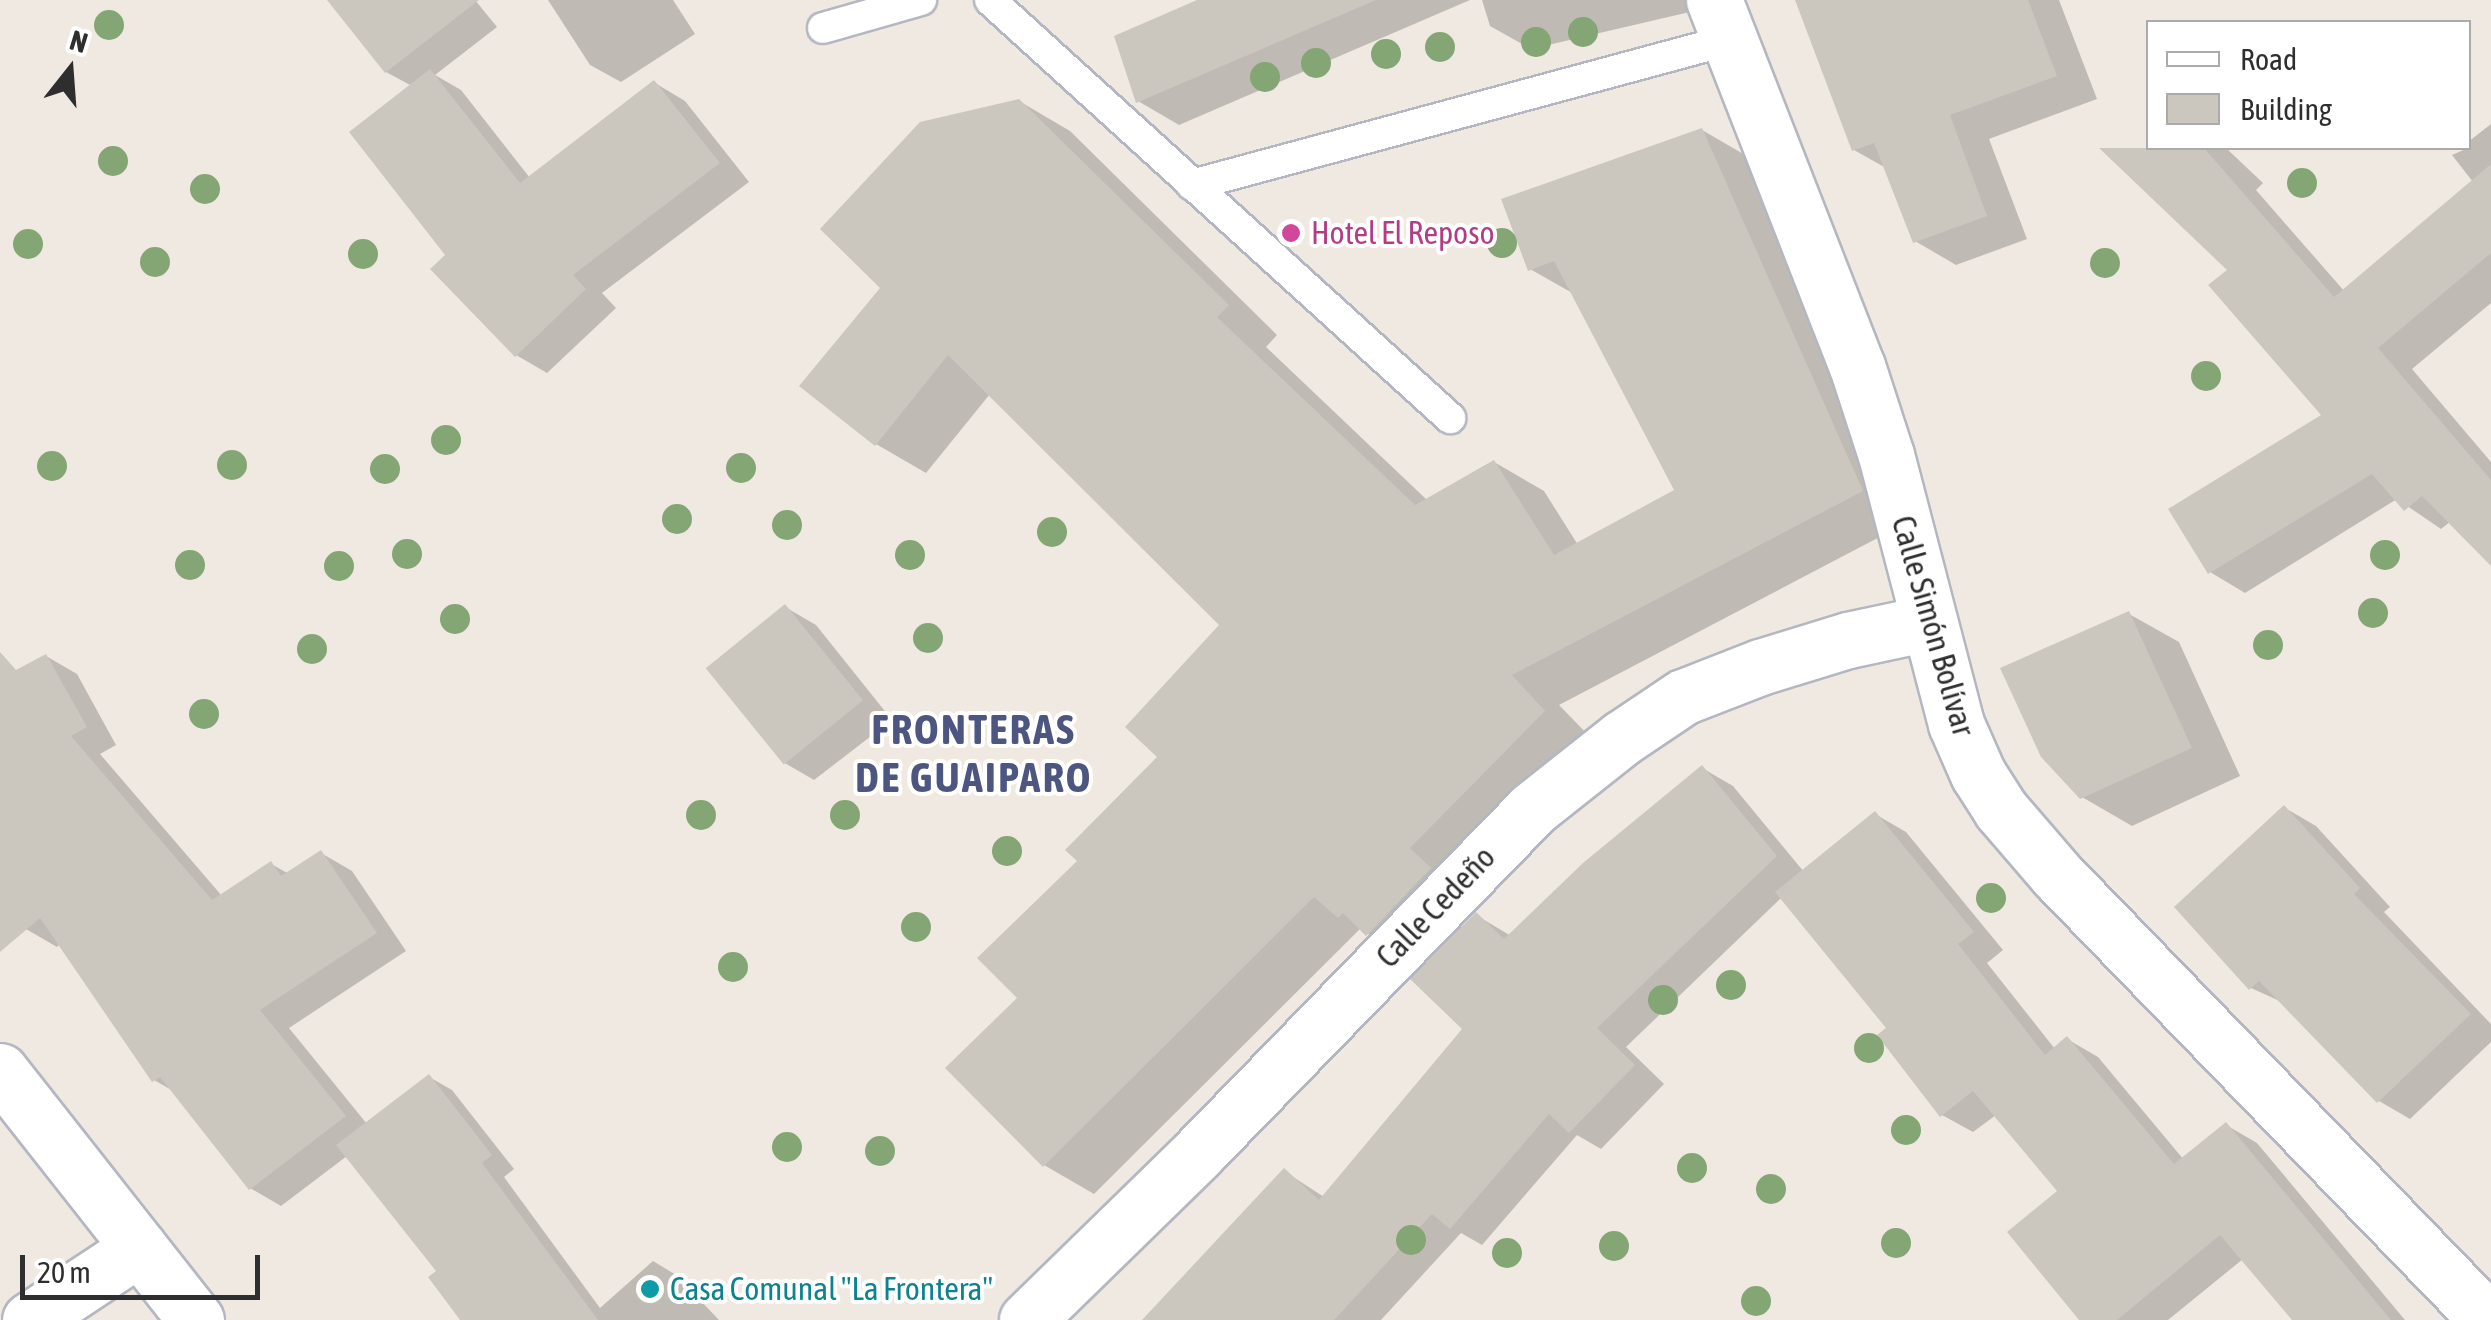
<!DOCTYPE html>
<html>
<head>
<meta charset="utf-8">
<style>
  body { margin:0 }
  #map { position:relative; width:2491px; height:1320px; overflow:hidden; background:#efe9e1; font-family:"Asap Condensed",sans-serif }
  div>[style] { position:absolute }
  .shadow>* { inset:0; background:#0003 }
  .building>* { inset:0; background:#cbc7bf; transform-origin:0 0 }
  .roads { filter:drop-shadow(2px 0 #b4b7c1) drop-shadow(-2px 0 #b4b7c1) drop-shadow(0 2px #b4b7c1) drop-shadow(0 -2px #b4b7c1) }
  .lane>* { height:30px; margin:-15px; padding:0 15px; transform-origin:15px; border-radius:15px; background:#fff }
  .street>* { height:55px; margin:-27.5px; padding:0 27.5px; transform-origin:27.5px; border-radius:27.5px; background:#fff }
  .trees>* { width:30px; height:30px; margin:-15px; border-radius:50%; background:#84a574 }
  .dots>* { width:28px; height:28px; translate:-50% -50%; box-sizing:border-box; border:5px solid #fff; border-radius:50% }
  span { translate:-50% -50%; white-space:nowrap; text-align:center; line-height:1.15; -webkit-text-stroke:8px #fff; paint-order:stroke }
  .hotel-label { font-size:32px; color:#b23c85 }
  .left { translate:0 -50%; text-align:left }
  .street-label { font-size:32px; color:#2e2e2e }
  .culture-label { font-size:32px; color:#0d838f }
  .district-label { font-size:42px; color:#4d5680; font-weight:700; letter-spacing:2.5px }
  .legend { position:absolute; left:2146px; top:20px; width:325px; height:130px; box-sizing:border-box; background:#fff; border:2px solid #ababab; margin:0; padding:12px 18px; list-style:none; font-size:30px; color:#2e2e2e }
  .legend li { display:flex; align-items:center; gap:20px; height:50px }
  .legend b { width:50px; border:2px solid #ababab }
  .north { position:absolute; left:20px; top:20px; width:100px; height:100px; -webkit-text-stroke:8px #fff; paint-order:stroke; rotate:17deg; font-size:28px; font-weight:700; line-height:40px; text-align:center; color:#2e2e2e }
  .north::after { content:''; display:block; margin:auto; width:35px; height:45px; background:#2e2e2e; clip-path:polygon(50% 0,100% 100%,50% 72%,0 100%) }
  .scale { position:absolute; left:20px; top:1255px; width:240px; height:45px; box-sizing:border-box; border:5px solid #2e2e2e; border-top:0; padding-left:12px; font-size:30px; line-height:35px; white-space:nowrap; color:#2e2e2e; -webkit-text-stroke:8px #fff; paint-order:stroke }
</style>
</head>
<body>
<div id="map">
  <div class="shadow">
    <div style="clip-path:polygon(331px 0,475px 0,497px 27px,435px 75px,461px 90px,530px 178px,655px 83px,685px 101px,749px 182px,602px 293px,616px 308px,547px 373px,516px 355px,448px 255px,412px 86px,386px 72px)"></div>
    <div style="clip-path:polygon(548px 0,673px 0,695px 34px,621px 82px,590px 65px)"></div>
    <div style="clip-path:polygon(1203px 0,1470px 0,1179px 125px,1138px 101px)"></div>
    <div style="clip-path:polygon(1482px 0,1690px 0,1694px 11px,1531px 49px,1490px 26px)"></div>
    <div style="clip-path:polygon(1828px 0,2059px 0,2097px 99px,1989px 139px,2027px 239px,1956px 265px,1915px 241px,1886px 168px,1854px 150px)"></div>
    <div style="clip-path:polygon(1019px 101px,1070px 131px,1277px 335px,1266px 347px,1427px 500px,1494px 462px,1544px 491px,1578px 545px,1678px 491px,1574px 294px,1530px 269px,1702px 130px,1752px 159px,1912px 520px,1559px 705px,1593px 740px,1417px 962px,1360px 929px,1094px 1194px,1044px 1165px,1080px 861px,1161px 756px,1223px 625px,990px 394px,926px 473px,876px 444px,883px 288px)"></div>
    <div style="clip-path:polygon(2491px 124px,2491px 303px,2412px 369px,2491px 462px,2491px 562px,2451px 521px,2441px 529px,2397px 499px,2245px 593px,2210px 572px,2325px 415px,2230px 270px,2128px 172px,2152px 148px,2226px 148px,2263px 183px,2256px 190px,2345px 292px,2473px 182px,2452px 155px,2468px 148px,2468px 142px)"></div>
    <div style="clip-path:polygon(785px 607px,816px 625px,892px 720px,814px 780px,783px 762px)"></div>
    <div style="clip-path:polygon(2129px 614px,2179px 642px,2240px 776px,2132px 826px,2082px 797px)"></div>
    <div style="clip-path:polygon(46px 656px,77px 674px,116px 745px,100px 754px,222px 896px,271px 864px,289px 874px,321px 853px,352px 871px,406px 951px,289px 1028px,367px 1124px,429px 1077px,452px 1090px,514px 1169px,504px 1177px,600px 1308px,653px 1261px,676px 1275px,719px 1320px,463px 1320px,440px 1272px,347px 1156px,281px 1206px,250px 1188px,175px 1092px,154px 1080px,61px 943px,57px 947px,26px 929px,0 898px,0 682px)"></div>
    <div style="clip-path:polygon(1702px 768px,1733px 786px,1804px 872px,1875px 814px,1906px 832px,2003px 950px,1987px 963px,2055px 1049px,2067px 1039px,2098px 1057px,2184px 1160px,2226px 1125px,2257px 1143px,2405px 1320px,2295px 1320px,2243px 1259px,2168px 1320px,2083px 1320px,2060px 1191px,1996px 1115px,1973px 1132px,1942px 1115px,1889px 1029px,1782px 897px,1626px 1047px,1664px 1084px,1601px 1149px,1577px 1135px,1482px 1245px,1461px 1233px,1381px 1320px,1146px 1320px,1284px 1171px,1324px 1197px,1466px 1029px,1476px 915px,1511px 936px)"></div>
    <div style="clip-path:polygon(2285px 808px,2316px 826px,2390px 907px,2384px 912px,2491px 1024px,2491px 1042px,2410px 1119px,2379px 1101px,2284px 1003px,2251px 988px)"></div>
  </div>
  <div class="building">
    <div style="clip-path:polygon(327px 0,479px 0,385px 73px)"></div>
    <div style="clip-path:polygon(1197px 0,1376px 0,1136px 103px,1114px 36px)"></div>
    <div style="clip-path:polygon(1795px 0,2028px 0,2057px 76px,1950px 115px,1987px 216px,1913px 243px,1874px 143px,1852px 151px)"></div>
    <div style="clip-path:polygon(430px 69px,520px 183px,654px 80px,720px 163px,573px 275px,586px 289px,515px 357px,430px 269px,445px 255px,349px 132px)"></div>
    <div style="clip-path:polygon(1019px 99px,1229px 305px,1217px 317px,1415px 505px,1494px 460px,1554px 555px,1674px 490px,1554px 261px,1528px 271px,1501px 199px,1702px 128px,1863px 491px,1512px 675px,1545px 711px,1410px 848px,1431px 868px,1366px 936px,1343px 913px,1338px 918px,1314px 897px,1043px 1167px,945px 1068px,1017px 998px,977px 958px,1077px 861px,1065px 850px,1157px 757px,1125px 727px,1219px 625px,948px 355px,875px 446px,799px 386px,880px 288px,820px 229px,920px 122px)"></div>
    <div style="clip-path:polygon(2099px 148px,2204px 148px,2334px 297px,2491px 164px,2491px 253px,2378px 348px,2491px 480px,2491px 566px,2422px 496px,2404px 511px,2372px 474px,2208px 574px,2168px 509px,2321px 415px,2208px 285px,2227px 270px)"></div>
    <div style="left:785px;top:604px;width:124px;height:102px;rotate:51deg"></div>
    <div style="clip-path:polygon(2129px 611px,2192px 748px,2080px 799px,2041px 757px,2000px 668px)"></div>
    <div style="clip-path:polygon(0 652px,16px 670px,46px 654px,87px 727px,71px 736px,212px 900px,271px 861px,281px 876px,321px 850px,377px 933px,260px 1010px,346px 1116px,249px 1190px,160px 1077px,152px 1082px,40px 918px,0 952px)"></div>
    <div style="clip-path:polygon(1702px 765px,1777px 856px,1597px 1028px,1635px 1065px,1569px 1133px,1549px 1114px,1450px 1229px,1432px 1214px,1334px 1320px,1142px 1320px,1284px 1168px,1319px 1200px,1462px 1029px,1410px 979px,1476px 912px,1504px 939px,1583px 863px)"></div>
    <div style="clip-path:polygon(2284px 805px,2360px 888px,2354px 894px,2471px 1014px,2377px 1103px,2259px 981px,2249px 990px,2174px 907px)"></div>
    <div style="clip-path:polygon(1875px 811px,1974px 932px,1958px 944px,2045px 1055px,2067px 1036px,2174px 1164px,2226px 1122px,2391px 1320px,2292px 1320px,2220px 1235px,2117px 1320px,2079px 1320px,2007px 1232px,2057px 1191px,1973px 1091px,1940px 1117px,1877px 1035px,1886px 1028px,1775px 892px)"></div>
    <div style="clip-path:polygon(429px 1074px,492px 1155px,482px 1163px,598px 1320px,460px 1320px,428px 1277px,436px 1271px,336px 1145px)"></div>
  </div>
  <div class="roads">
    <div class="lane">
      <div style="left:990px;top:0;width:622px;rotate:42.26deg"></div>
      <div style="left:823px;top:28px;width:102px;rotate:-15.9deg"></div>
      <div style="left:1192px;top:185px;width:556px;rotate:-15.11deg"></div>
    </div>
    <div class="street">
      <div style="left:1714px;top:0;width:393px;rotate:68.7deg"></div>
      <div style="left:1857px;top:366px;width:94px;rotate:72deg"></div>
      <div style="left:1886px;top:455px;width:278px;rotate:75.4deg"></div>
      <div style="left:1956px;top:724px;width:55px;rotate:66.3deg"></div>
      <div style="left:1978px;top:774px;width:43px;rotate:57.4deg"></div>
      <div style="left:2001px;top:810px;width:86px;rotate:49.3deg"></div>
      <div style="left:2057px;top:875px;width:620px;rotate:45.92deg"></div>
      <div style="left:0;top:1071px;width:317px;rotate:51.8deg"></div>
      <div style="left:30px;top:1320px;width:131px;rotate:-33.4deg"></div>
      <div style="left:1027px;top:1320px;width:238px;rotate:-44.3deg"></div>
      <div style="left:1197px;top:1154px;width:479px;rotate:-45.8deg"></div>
      <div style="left:1531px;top:810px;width:116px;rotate:-38.4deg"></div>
      <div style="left:1622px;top:738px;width:73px;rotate:-33.9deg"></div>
      <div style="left:1683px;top:697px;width:83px;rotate:-21.3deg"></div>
      <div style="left:1760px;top:667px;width:92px;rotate:-17.1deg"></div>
      <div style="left:1848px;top:640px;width:81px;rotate:-12.1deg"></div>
    </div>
  </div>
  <div class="trees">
    <div style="left:109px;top:25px"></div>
    <div style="left:1583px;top:32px"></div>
    <div style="left:1536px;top:42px"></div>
    <div style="left:1440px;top:47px"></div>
    <div style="left:1386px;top:54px"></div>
    <div style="left:1316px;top:63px"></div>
    <div style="left:1265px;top:77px"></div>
    <div style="left:113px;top:161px"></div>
    <div style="left:2302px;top:183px"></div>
    <div style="left:205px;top:189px"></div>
    <div style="left:1502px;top:243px"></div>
    <div style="left:28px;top:244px"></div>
    <div style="left:363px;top:254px"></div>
    <div style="left:155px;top:262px"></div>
    <div style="left:2105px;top:263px"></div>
    <div style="left:2206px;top:376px"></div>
    <div style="left:446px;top:440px"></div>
    <div style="left:232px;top:465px"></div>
    <div style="left:52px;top:466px"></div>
    <div style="left:741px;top:468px"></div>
    <div style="left:385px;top:469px"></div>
    <div style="left:677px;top:519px"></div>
    <div style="left:787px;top:525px"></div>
    <div style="left:1052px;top:532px"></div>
    <div style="left:407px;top:554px"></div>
    <div style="left:910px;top:555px"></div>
    <div style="left:2385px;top:555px"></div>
    <div style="left:190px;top:565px"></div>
    <div style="left:339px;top:566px"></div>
    <div style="left:2373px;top:613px"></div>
    <div style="left:455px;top:619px"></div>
    <div style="left:928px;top:638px"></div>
    <div style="left:2268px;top:645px"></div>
    <div style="left:312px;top:649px"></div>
    <div style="left:204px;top:714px"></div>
    <div style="left:701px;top:815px"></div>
    <div style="left:845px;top:815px"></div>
    <div style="left:1007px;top:851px"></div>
    <div style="left:1991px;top:898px"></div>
    <div style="left:916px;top:927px"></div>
    <div style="left:733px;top:967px"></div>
    <div style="left:1731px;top:985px"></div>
    <div style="left:1663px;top:1000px"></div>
    <div style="left:1869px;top:1048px"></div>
    <div style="left:1906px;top:1130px"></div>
    <div style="left:787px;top:1147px"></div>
    <div style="left:880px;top:1151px"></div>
    <div style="left:1692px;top:1168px"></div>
    <div style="left:1771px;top:1189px"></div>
    <div style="left:1411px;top:1240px"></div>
    <div style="left:1896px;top:1243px"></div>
    <div style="left:1614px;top:1246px"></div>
    <div style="left:1507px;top:1253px"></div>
    <div style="left:1756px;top:1301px"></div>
  </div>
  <div class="dots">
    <div style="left:1291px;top:233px;background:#d1479c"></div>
    <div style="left:650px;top:1289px;background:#0f9aa8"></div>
  </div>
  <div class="hotel-label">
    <span class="left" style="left:1311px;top:233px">Hotel El Reposo</span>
  </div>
  <div class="street-label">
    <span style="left:1933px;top:626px;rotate:74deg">Calle Simón Bolívar</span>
    <span style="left:1436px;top:907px;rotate:-46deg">Calle Cedeño</span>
  </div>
  <div class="culture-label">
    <span class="left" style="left:670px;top:1289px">Casa Comunal "La Frontera"</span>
  </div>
  <div class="district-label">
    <span style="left:974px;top:753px">FRONTERAS<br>DE GUAIPARO</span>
  </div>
  <ul class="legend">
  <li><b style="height:12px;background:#fff"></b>Road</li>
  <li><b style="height:28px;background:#cbc7bf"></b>Building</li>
  </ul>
  <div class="north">N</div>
  <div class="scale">20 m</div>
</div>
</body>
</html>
